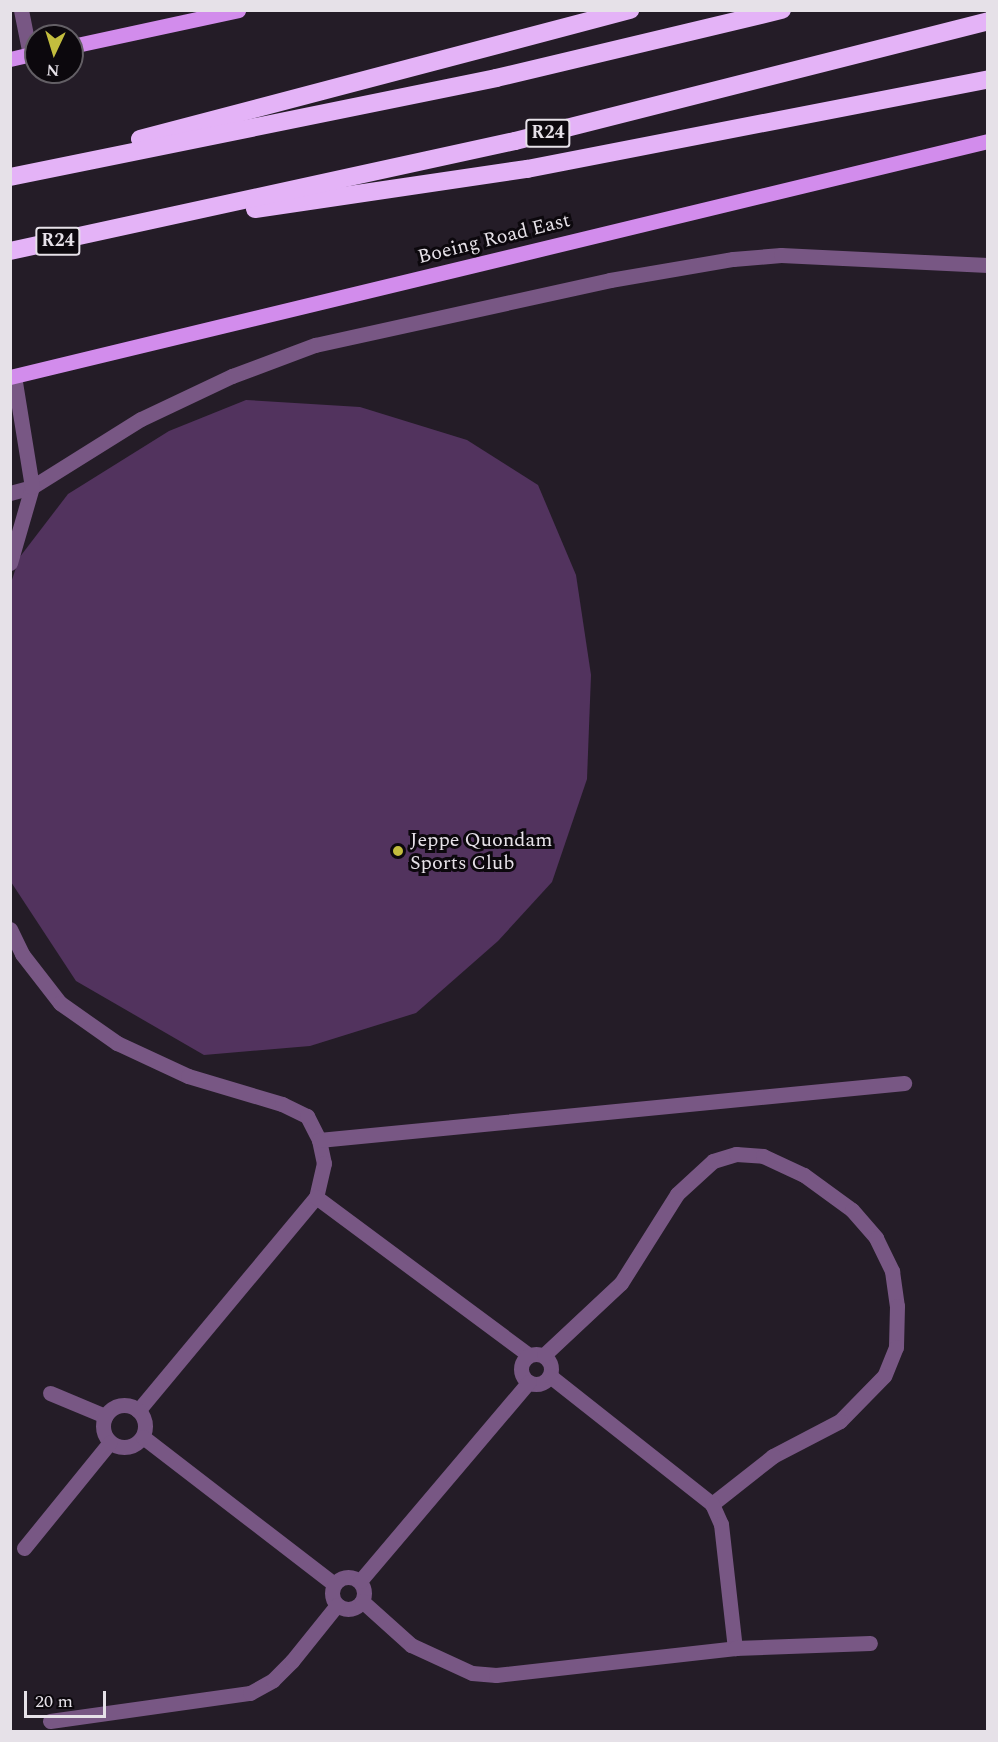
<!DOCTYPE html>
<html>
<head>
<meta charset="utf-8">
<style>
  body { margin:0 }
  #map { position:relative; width:998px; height:1742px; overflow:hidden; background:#241c27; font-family:Spectral,serif }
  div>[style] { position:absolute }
  .green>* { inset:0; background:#52335e }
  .minor>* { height:15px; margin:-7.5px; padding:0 7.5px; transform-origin:7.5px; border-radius:7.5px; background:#785784 }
  .minor>.ring { margin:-7.5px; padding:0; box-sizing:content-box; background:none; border:15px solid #785784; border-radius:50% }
  .major>* { height:15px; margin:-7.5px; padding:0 7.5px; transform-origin:7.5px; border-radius:7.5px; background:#d28cec }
  .highway>* { height:18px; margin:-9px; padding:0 9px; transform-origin:9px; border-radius:9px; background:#e4b3f7 }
  .dots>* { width:16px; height:16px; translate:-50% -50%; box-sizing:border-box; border:3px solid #0c080d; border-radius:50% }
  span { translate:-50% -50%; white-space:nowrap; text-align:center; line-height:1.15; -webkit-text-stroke:6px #0c080d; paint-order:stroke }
  .shield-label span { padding:2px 4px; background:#0c080d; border:2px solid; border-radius:4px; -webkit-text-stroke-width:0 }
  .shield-label { font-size:18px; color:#e6e1e8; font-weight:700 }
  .street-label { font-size:20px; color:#e6e1e8 }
  .poi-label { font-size:20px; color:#e6e1e8 }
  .left { translate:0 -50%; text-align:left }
  .frame { position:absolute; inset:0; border:12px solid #e6e1e8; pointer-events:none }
  .north { position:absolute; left:24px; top:24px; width:60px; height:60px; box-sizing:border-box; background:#0c080d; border:2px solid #635f65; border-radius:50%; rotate:184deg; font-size:16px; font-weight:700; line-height:24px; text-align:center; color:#e6e1e8 }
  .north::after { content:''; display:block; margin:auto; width:21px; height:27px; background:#c3bd3e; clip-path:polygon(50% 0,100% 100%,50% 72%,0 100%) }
  .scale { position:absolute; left:24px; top:1691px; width:82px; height:27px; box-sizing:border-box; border:3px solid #e6e1e8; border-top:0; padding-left:8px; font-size:18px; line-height:21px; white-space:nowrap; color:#e6e1e8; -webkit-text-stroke:4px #0c080d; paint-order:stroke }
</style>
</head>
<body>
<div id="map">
  <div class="green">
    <div style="clip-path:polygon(246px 400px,360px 407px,467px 440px,538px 485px,576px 575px,591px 675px,587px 779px,552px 882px,498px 941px,416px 1013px,310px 1046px,204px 1055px,76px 981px,11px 882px,11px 583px,19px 558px,68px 494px,169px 431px)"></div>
  </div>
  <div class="minor">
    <div style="left:21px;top:10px;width:46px;rotate:78.7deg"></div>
    <div style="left:10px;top:493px;width:23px;rotate:-15deg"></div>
    <div style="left:32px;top:487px;width:128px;rotate:-32deg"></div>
    <div style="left:141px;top:419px;width:101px;rotate:-25.3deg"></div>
    <div style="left:232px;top:376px;width:89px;rotate:-20.5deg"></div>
    <div style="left:315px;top:345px;width:302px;rotate:-12.4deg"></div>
    <div style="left:610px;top:280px;width:125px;rotate:-9.7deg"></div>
    <div style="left:733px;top:259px;width:48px;rotate:-4.8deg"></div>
    <div style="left:781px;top:255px;width:207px;rotate:2.8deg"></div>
    <div style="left:10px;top:563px;width:79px;rotate:-73.9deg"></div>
    <div style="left:32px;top:487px;width:112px;rotate:-99.2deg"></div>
    <div style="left:10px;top:929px;width:28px;rotate:64deg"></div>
    <div style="left:22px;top:954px;width:62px;rotate:52.2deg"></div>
    <div style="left:60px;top:1003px;width:70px;rotate:35.1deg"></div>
    <div style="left:117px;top:1043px;width:78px;rotate:24.9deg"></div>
    <div style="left:188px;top:1076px;width:98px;rotate:16.6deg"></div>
    <div style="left:282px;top:1104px;width:28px;rotate:26deg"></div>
    <div style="left:307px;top:1116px;width:27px;rotate:63deg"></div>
    <div style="left:319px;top:1140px;width:24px;rotate:78deg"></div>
    <div style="left:324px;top:1163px;width:35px;rotate:103deg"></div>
    <div style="left:316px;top:1197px;width:278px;rotate:129.8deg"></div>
    <div style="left:319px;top:1140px;width:588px;rotate:-5.57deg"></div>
    <div style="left:316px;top:1197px;width:265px;rotate:36.6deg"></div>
    <div class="ring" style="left:521px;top:1354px;width:15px;height:15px"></div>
    <div style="left:544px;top:1355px;width:105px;rotate:-43.1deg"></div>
    <div style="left:621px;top:1283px;width:105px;rotate:-57.8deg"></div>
    <div style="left:677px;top:1194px;width:49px;rotate:-42.5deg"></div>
    <div style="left:713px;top:1161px;width:24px;rotate:-17deg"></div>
    <div style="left:736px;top:1154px;width:27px;rotate:4deg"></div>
    <div style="left:763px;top:1156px;width:45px;rotate:24.9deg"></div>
    <div style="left:804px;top:1175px;width:59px;rotate:36.1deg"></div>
    <div style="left:852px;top:1210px;width:37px;rotate:49deg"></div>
    <div style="left:876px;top:1238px;width:37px;rotate:64deg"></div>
    <div style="left:892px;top:1271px;width:35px;rotate:82deg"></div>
    <div style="left:897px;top:1306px;width:41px;rotate:91.4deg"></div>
    <div style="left:896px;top:1347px;width:31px;rotate:112deg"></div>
    <div style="left:884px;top:1376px;width:63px;rotate:134.4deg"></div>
    <div style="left:840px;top:1421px;width:76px;rotate:152.4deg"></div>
    <div style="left:773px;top:1456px;width:78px;rotate:141.8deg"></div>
    <div style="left:550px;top:1376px;width:206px;rotate:38.3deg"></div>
    <div style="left:712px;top:1504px;width:22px;rotate:66deg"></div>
    <div style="left:721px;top:1524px;width:125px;rotate:83.6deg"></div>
    <div style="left:50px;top:1393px;width:60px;rotate:22.7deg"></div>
    <div class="ring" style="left:103px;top:1405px;width:27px;height:27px"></div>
    <div style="left:143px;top:1437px;width:241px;rotate:37.6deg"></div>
    <div style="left:24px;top:1548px;width:136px;rotate:-50.9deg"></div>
    <div class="ring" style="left:332px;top:1577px;width:17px;height:17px"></div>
    <div style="left:360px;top:1581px;width:261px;rotate:-49.7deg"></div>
    <div style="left:362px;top:1601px;width:66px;rotate:41.9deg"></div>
    <div style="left:411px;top:1645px;width:67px;rotate:24.7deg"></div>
    <div style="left:472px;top:1673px;width:24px;rotate:5deg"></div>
    <div style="left:496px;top:1675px;width:241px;rotate:-6.4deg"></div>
    <div style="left:735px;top:1648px;width:135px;rotate:-2.1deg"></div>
    <div style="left:50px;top:1721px;width:202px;rotate:-8deg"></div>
    <div style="left:250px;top:1693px;width:26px;rotate:-29deg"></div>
    <div style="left:273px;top:1680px;width:27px;rotate:-45deg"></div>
    <div style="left:292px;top:1661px;width:72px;rotate:-51.2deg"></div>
  </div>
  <div class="major">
    <div style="left:72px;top:46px;width:170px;rotate:-12.2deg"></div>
    <div style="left:10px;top:59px;width:27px;rotate:-13deg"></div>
    <div style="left:10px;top:377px;width:1006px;rotate:-13.57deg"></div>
  </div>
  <div class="highway">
    <div style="left:140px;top:139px;width:507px;rotate:-14.75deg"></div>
    <div style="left:10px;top:177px;width:496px;rotate:-11.5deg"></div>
    <div style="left:496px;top:78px;width:294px;rotate:-13.4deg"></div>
    <div style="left:255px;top:209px;width:275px;rotate:-8.4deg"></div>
    <div style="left:527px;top:169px;width:470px;rotate:-11deg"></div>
    <div style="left:10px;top:251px;width:517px;rotate:-12.29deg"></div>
    <div style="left:515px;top:141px;width:488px;rotate:-14.2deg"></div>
  </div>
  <div class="dots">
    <div style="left:398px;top:851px;background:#c3bd3e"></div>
  </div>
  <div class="shield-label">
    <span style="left:548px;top:133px">R24</span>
    <span style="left:58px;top:241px">R24</span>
  </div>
  <div class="street-label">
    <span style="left:494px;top:239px;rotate:-14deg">Boeing Road East</span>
  </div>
  <div class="poi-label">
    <span class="left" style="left:410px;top:852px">Jeppe Quondam<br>Sports Club</span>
  </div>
  <div class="frame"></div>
  <div class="north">N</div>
  <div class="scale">20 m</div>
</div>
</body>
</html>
